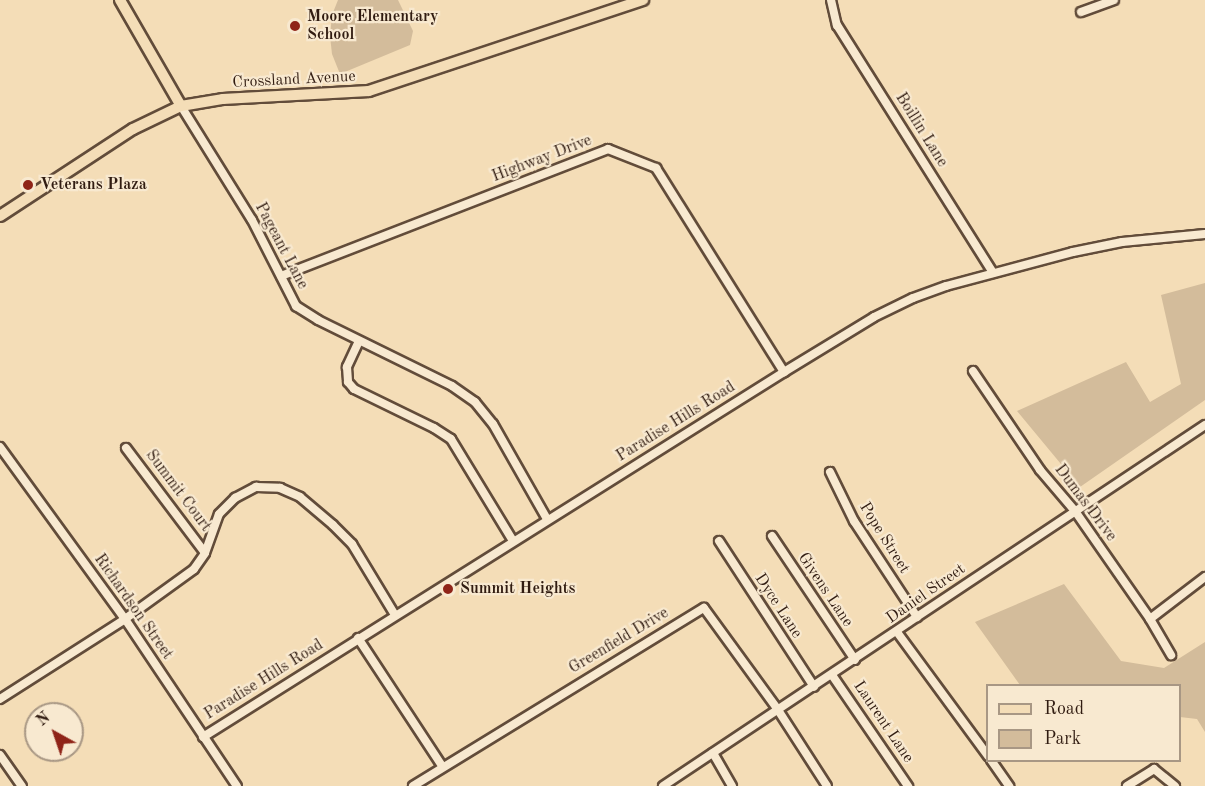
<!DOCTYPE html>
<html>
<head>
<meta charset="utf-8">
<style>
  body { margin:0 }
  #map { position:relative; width:1205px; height:786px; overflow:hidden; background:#f4ddb7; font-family:"Old Standard TT",serif }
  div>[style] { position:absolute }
  .green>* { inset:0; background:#d3bc9b }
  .roads { filter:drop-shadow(2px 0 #624c3a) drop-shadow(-2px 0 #624c3a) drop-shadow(0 2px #624c3a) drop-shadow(0 -2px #624c3a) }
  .minor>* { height:8px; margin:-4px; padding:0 4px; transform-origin:4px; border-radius:4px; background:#f8e9d0 }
  .major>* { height:10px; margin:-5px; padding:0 5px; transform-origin:5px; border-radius:5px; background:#f4ddb7 }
  .dots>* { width:16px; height:16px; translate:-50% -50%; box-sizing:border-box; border:3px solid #f8e9d0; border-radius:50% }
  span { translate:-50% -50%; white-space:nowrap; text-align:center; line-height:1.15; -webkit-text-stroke:4.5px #f8e9d0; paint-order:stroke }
  .poi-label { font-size:16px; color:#311c11; font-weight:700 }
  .left { translate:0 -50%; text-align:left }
  .street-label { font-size:16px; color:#311c11 }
  .legend { position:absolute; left:986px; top:684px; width:195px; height:78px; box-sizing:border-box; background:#f8e9d0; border:2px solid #a89784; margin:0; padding:8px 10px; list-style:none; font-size:18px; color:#311c11 }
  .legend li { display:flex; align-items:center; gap:12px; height:30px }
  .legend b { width:30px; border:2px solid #a89784 }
  .north { position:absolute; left:24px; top:702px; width:60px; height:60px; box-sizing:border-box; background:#f8e9d0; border:2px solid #a89784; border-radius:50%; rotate:320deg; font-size:16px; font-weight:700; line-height:24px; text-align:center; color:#311c11 }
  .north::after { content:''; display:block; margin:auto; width:21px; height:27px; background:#8f2418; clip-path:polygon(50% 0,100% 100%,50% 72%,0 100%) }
</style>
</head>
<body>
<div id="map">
  <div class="green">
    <div style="clip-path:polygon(338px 0,398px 0,413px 31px,410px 45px,340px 74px,332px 54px,330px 36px,332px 15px)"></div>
    <div style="clip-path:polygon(1205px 283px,1205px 400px,1080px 487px,1017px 411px,1126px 362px,1150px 402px,1181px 384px,1161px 295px)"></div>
    <div style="clip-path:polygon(1064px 584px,1121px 661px,1164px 668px,1205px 642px,1205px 732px,1197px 719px,1180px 717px,1180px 686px,1020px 685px,975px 622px)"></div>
  </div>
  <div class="roads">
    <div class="minor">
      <div style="left:831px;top:0;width:26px;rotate:77deg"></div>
      <div style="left:837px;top:25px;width:293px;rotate:57.8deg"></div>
      <div style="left:1081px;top:12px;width:35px;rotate:-20deg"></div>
      <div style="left:181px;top:106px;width:134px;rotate:58.1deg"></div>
      <div style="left:252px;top:220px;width:97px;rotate:62.9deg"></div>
      <div style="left:296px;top:306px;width:26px;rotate:32deg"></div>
      <div style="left:318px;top:320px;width:149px;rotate:26.2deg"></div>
      <div style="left:452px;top:386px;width:28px;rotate:35deg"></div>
      <div style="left:475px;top:402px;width:28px;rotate:51deg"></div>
      <div style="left:493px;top:424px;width:109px;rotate:60.4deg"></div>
      <div style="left:281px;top:276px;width:351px;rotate:-21.2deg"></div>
      <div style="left:608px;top:149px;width:52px;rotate:21.6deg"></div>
      <div style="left:656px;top:168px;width:241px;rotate:57.9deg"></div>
      <div style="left:359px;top:341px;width:29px;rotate:115deg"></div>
      <div style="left:347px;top:367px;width:15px;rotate:86deg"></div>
      <div style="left:348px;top:382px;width:9px;rotate:49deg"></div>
      <div style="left:354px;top:389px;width:89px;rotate:26deg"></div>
      <div style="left:434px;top:428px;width:20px;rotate:33deg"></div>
      <div style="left:451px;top:439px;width:119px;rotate:58.7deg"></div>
      <div style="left:973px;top:371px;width:120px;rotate:55.9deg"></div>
      <div style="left:1040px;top:470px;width:54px;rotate:49.5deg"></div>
      <div style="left:1075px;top:511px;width:131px;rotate:55.2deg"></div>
      <div style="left:1150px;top:619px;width:42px;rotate:59.7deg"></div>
      <div style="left:0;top:447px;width:213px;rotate:54deg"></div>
      <div style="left:125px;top:619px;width:201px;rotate:56.2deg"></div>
      <div style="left:126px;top:448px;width:131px;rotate:53deg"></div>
      <div style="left:830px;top:472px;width:55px;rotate:63.9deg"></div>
      <div style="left:854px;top:521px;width:115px;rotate:56.7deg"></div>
      <div style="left:772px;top:536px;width:149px;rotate:56.2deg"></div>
      <div style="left:719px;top:541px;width:174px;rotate:56.9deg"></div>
      <div style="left:1150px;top:619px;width:69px;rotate:-37.4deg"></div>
      <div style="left:897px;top:632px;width:154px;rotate:53.7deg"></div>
      <div style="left:358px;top:638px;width:153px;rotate:56.7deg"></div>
      <div style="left:832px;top:675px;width:135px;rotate:55.6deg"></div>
      <div style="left:0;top:699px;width:148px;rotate:-32.6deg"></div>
      <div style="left:125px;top:619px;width:85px;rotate:-35.9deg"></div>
      <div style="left:194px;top:569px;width:19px;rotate:-55deg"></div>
      <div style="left:205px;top:553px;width:41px;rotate:-70.3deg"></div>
      <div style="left:219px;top:514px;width:23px;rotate:-45deg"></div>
      <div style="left:235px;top:498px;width:24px;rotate:-28deg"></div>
      <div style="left:256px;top:487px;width:24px;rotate:2deg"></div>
      <div style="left:280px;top:488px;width:22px;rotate:24deg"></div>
      <div style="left:300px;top:497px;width:43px;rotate:40.3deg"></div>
      <div style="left:333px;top:525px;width:27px;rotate:45deg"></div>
      <div style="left:352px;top:544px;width:83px;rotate:58.8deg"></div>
      <div style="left:203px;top:737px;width:686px;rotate:-32.14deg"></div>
      <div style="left:784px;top:372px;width:105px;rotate:-31.4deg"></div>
      <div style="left:874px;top:317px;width:43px;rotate:-26deg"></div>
      <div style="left:913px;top:298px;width:35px;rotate:-20deg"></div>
      <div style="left:946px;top:286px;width:131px;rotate:-15deg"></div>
      <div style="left:1073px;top:252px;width:50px;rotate:-11.5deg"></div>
      <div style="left:1122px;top:242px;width:83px;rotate:-5.5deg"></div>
      <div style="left:713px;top:753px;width:38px;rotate:60deg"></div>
      <div style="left:0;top:755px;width:38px;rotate:55deg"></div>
      <div style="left:991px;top:760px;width:32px;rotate:55deg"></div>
      <div style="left:413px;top:786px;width:341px;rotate:-31.5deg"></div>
      <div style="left:704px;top:608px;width:126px;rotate:54deg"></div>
      <div style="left:778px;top:710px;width:90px;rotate:57.2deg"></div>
      <div style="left:663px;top:786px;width:651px;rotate:-33.67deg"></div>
      <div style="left:1127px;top:786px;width:32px;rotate:-32deg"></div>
      <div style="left:1154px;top:769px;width:27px;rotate:39deg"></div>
    </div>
    <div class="major">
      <div style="left:120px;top:0;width:122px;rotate:60.1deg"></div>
      <div style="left:0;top:216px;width:159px;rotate:-33.2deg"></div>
      <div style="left:133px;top:129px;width:53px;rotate:-25.6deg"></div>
      <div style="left:181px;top:106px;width:43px;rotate:-9.5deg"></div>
      <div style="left:223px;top:99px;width:146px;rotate:-3.1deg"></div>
      <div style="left:369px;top:91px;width:289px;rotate:-18.4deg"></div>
    </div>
  </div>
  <div class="dots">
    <div style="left:295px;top:26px;background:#8f2418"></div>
    <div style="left:28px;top:185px;background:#8f2418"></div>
    <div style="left:448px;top:589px;background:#8f2418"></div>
  </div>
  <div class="poi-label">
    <span class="left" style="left:307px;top:26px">Moore Elementary<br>School</span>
    <span class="left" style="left:40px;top:185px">Veterans Plaza</span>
    <span class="left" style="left:460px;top:589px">Summit Heights</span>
  </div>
  <div class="street-label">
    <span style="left:294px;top:80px;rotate:-3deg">Crossland Avenue</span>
    <span style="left:921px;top:130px;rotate:58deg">Boillin Lane</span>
    <span style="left:542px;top:159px;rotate:-21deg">Highway Drive</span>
    <span style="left:281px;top:246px;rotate:62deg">Pageant Lane</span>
    <span style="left:676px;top:422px;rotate:-32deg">Paradise Hills Road</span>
    <span style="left:178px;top:491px;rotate:53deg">Summit Court</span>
    <span style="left:1085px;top:503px;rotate:53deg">Dumas Drive</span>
    <span style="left:884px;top:538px;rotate:58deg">Pope Street</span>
    <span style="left:825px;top:590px;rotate:56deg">Givens Lane</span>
    <span style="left:926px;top:594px;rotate:-35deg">Daniel Street</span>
    <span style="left:778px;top:606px;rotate:57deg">Dyce Lane</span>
    <span style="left:133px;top:607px;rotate:55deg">Richardson Street</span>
    <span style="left:619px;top:641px;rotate:-31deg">Greenfield Drive</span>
    <span style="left:264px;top:680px;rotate:-32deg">Paradise Hills Road</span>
    <span style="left:883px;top:722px;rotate:56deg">Laurent Lane</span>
  </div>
  <ul class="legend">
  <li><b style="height:8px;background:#f4ddb7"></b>Road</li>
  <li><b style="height:16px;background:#d3bc9b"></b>Park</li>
  </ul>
  <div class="north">N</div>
</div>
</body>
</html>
